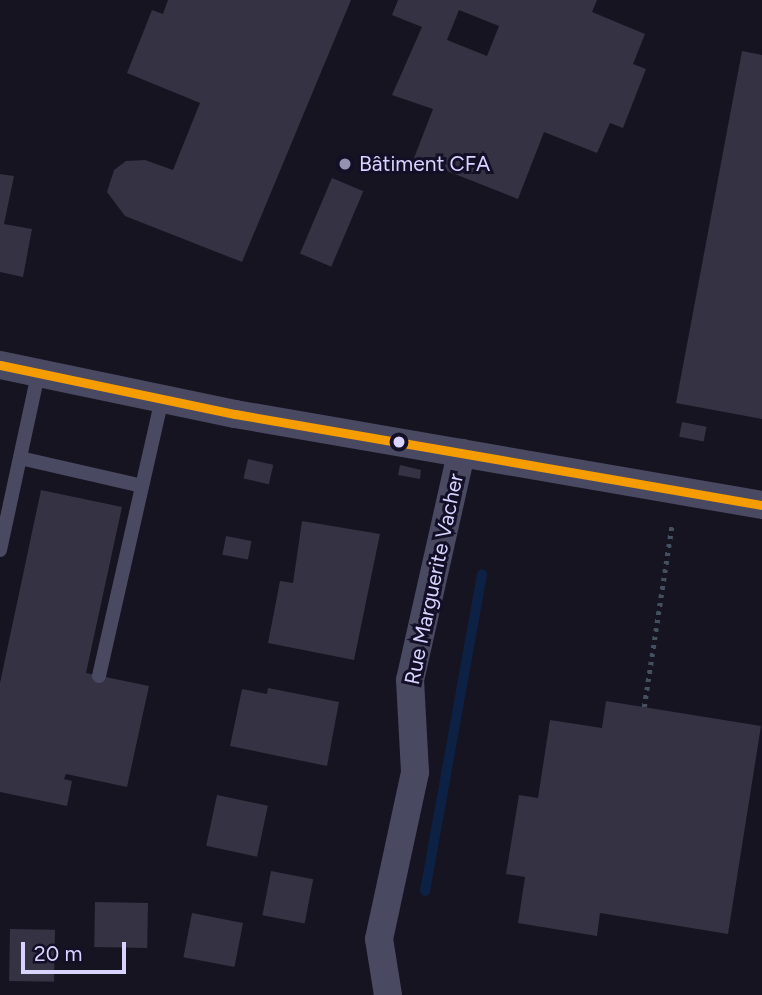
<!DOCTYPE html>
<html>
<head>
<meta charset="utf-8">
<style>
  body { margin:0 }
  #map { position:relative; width:762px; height:995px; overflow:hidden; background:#161421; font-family:Figtree,sans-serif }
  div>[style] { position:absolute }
  .stream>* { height:10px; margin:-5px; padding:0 5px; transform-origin:5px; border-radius:5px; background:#0d2144 }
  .building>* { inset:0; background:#343243; transform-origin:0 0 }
  .path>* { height:4.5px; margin-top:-2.25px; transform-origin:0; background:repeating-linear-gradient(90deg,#44505f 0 3.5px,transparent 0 8.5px) }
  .lane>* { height:14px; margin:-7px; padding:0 7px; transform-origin:7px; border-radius:7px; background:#4a4962 }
  .street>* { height:28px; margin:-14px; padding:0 14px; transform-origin:14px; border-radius:14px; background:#4a4962 }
  .bus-1>* { height:9px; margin:-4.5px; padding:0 4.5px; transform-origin:4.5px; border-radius:4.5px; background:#f59c00 }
  .dots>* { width:19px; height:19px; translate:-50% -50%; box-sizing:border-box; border:4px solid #130f26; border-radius:50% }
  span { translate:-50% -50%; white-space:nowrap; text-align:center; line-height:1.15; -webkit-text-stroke:6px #130f26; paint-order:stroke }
  .poi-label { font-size:21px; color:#d9d4ff }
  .left { translate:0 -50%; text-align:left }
  .street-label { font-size:21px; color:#d9d4ff }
  .scale { position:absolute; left:21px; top:942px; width:105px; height:32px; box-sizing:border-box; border:4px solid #d9d4ff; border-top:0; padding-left:9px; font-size:21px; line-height:24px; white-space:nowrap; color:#d9d4ff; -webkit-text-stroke:5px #130f26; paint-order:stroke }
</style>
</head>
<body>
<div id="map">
  <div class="stream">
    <div style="left:425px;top:891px;width:322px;rotate:-79.8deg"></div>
  </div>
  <div class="building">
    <div style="clip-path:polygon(168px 0,351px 0,242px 262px,125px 216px,107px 192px,114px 170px,126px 161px,145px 160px,173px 170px,200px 103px,127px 73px,152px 10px,163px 14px)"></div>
    <div style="clip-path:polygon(evenodd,398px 0,597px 0,592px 12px,645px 34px,633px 64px,646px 69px,623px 128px,610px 123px,597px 153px,544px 132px,518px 199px,414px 158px,433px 109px,392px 95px,422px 27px,392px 15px,398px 0,459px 10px,499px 26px,487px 56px,447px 40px,459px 10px)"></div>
    <div style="clip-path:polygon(742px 51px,762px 55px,762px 419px,676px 403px)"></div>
    <div style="clip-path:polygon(0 174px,14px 176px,4px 224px,32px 229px,23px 277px,0 272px)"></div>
    <div style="left:332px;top:178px;width:34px;height:82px;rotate:23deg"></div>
    <div style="left:682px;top:422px;width:25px;height:15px;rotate:11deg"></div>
    <div style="left:248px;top:459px;width:26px;height:20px;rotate:13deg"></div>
    <div style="clip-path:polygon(400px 465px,421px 470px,420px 479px,398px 475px)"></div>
    <div style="clip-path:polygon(41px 490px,122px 507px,86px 673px,149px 686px,127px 787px,66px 774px,64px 779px,72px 781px,67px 806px,0 792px,0 683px)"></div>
    <div style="clip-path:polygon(302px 521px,380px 534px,354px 660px,268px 643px,280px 581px,293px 583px)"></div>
    <div style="left:226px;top:536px;width:26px;height:19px;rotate:11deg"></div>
    <div style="clip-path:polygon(268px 688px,339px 702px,327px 766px,230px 746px,242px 689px,267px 694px)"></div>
    <div style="clip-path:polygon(606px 701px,761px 726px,728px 934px,600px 913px,597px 936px,518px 923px,525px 877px,506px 874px,519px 795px,538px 798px,550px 720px,602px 728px)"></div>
    <div style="left:217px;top:795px;width:52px;height:52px;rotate:12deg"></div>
    <div style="left:271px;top:871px;width:43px;height:45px;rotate:11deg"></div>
    <div style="left:95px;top:902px;width:53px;height:45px;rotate:1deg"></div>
    <div style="left:192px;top:913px;width:52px;height:45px;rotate:11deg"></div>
    <div style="left:10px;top:929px;width:45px;height:52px;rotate:1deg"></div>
  </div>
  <div class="path">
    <div style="left:644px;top:707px;width:185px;rotate:-81.3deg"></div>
  </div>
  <div class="lane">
    <div style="left:20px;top:458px;width:125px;rotate:12.9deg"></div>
    <div style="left:0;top:550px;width:180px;rotate:-77.8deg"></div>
    <div style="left:99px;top:676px;width:284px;rotate:-77.2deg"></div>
  </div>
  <div class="street">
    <div style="left:0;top:365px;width:240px;rotate:11.8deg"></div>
    <div style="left:235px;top:414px;width:535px;rotate:9.8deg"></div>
    <div style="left:388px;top:995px;width:57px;rotate:-99.1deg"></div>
    <div style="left:379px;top:939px;width:171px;rotate:-77.8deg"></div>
    <div style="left:415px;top:772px;width:92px;rotate:-93.1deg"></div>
    <div style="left:410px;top:680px;width:233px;rotate:-77.3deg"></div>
  </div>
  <div class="bus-1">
    <div style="left:0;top:365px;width:240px;rotate:11.8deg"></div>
    <div style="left:235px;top:414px;width:535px;rotate:9.8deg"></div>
  </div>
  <div class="dots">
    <div style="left:345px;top:164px;background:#9591b1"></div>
    <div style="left:399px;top:442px;background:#d9d4ff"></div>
  </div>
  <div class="poi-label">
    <span class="left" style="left:359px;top:164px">Bâtiment CFA</span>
  </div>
  <div class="street-label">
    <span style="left:434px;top:579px;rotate:-78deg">Rue Marguerite Vacher</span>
  </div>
  <div class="scale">20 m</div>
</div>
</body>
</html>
